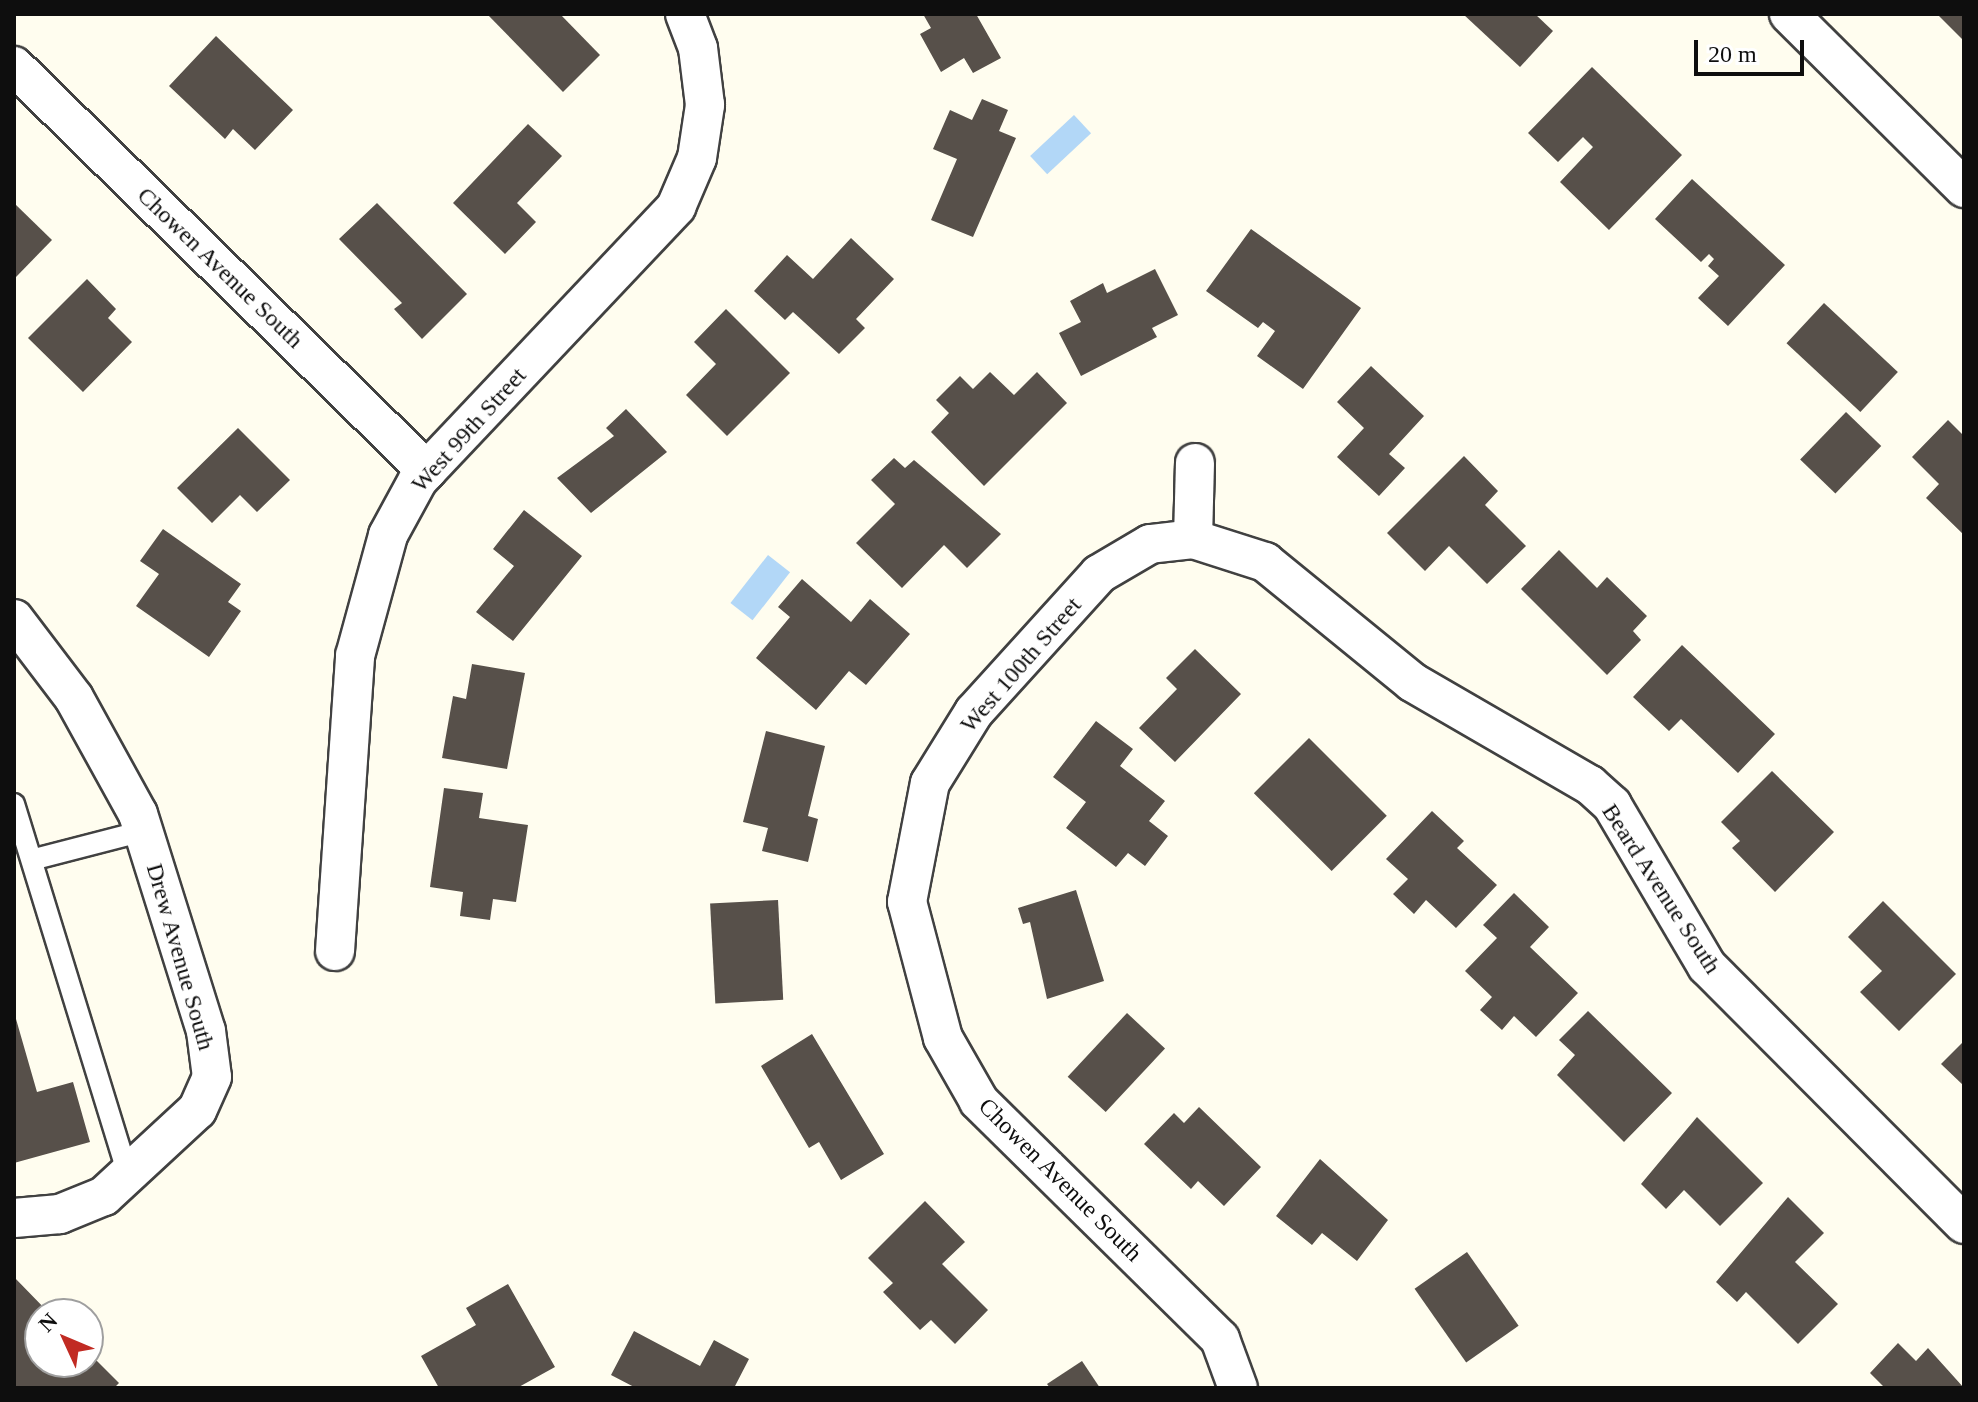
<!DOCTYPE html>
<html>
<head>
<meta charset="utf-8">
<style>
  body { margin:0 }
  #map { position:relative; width:1978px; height:1402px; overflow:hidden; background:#fffdef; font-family:Georgia,serif }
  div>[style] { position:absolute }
  .water>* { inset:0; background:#b2d7f7; transform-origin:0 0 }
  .building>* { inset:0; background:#57504a; transform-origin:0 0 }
  .roads { filter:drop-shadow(2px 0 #414141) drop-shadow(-2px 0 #414141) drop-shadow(0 2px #414141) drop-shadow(0 -2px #414141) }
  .lane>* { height:20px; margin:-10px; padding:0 10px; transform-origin:10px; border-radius:10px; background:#fff }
  .street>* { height:38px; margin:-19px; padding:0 19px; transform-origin:19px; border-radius:19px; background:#fff }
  span { translate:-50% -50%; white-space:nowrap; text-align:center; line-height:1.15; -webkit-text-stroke:8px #fff; paint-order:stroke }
  .street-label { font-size:24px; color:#0e0e0e }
  .frame { position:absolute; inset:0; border:16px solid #0e0e0e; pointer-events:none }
  .north { position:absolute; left:24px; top:1298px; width:80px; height:80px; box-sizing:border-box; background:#fff; border:2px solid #9f9f9f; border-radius:50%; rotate:314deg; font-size:22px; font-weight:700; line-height:32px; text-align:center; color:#0e0e0e }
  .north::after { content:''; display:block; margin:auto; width:28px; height:36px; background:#c12b23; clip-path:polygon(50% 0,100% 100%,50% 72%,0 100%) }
  .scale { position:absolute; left:1694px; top:40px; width:110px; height:36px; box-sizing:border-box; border:4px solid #0e0e0e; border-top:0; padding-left:10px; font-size:24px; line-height:28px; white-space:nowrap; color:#0e0e0e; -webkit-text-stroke:6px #fff; paint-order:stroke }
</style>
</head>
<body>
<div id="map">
  <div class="water">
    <div style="left:1074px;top:115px;width:25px;height:60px;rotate:47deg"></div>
    <div style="left:768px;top:555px;width:28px;height:61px;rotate:38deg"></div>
  </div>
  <div class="building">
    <div style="clip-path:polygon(487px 14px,560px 14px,600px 55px,563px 92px)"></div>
    <div style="clip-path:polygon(923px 14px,976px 14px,1001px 58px,973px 73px,964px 58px,941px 72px,920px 34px,931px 28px)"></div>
    <div style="clip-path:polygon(1463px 14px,1535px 14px,1553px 31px,1520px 67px)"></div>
    <div style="clip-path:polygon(1937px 14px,1964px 14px,1964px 41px)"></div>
    <div style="clip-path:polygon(216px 36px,293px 110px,255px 150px,233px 129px,225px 139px,169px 86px)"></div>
    <div style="clip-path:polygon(1592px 67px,1682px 155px,1609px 230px,1560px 182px,1593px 147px,1583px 137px,1558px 162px,1528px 133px)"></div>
    <div style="clip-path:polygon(982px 99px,1008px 110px,999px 131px,1016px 138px,973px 237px,931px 220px,957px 159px,933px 149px,950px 110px,972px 120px)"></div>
    <div style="clip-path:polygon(528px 124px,562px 156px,517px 203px,536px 222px,505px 254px,453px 203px)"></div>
    <div style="clip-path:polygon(1692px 179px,1785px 265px,1728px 326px,1698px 298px,1719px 276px,1708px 266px,1714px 259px,1709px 254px,1701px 262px,1655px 219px)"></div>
    <div style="clip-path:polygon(14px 203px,52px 240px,16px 277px,14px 275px)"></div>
    <div style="clip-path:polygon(377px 203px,467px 294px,422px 339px,394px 309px,402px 303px,339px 239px)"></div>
    <div style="clip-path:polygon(1251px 229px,1361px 308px,1303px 389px,1257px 356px,1275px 331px,1263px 322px,1258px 328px,1206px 291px)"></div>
    <div style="clip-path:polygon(851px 238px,894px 279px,856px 319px,865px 328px,839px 354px,793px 312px,785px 320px,754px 291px,787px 255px,813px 279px)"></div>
    <div style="clip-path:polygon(1155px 269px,1178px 315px,1152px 328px,1157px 337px,1081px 376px,1059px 333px,1081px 322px,1070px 301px,1103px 283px,1107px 293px)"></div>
    <div style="clip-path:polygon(87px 279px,116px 309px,108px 318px,132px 342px,83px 392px,28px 338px)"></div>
    <div style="left:1824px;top:303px;width:101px;height:55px;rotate:43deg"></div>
    <div style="clip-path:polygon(726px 309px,790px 373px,727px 436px,686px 395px,716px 364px,694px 342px)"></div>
    <div style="clip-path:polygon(1371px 366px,1424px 416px,1389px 454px,1405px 468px,1379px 496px,1337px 457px,1364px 428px,1337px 402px)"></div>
    <div style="clip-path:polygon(990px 372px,1014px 395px,1037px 372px,1067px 403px,984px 486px,931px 432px,949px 413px,936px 400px,960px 376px,973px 389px)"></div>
    <div style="clip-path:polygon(626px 409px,667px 452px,591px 513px,557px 478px,614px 436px,606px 428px)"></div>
    <div style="left:1846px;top:412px;width:49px;height:66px;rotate:44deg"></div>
    <div style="clip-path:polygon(1948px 420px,1964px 436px,1964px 535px,1926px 498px,1939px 484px,1912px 457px)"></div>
    <div style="clip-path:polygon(238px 428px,290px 480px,257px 512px,240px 495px,212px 523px,177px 488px)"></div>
    <div style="clip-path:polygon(1464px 456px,1498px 491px,1485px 505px,1526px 546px,1487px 584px,1449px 546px,1425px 571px,1387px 533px)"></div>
    <div style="clip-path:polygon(894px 458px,905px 468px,914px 460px,1001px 534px,967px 568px,944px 545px,902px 588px,856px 543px,895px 504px,871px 480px)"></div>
    <div style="clip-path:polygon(524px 510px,582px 556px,513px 641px,476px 612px,514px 566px,493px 549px)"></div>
    <div style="clip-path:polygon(163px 529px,241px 584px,228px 602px,241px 611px,209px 657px,136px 606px,159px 574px,140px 561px)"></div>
    <div style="clip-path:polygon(1559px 550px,1597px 588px,1607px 577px,1647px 616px,1633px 631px,1641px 640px,1607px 675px,1521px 589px)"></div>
    <div style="clip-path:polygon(802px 579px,851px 622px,870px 599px,910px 634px,866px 685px,849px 671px,816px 710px,756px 658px,790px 617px,778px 607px)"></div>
    <div style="clip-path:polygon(1682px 645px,1775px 734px,1738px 773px,1681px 719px,1669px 731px,1633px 697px)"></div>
    <div style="clip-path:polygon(1195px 649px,1241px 694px,1175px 762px,1139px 728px,1177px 689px,1166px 678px)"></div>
    <div style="clip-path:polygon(472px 664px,525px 673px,507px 769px,442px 758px,453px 696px,466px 699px)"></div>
    <div style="clip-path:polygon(1096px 721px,1133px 749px,1120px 766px,1165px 801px,1149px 821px,1168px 836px,1145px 866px,1128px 853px,1116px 867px,1066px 828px,1086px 802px,1053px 777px)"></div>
    <div style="clip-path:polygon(766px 731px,825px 746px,808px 816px,818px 819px,808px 862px,762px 851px,768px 828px,743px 822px)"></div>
    <div style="left:1309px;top:738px;width:110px;height:78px;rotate:45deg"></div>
    <div style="clip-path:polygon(1772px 771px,1834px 832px,1775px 892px,1732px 848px,1740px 841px,1721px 822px)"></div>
    <div style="clip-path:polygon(444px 788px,483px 793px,479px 818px,528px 825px,516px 902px,493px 899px,490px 920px,460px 916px,463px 892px,430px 887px)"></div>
    <div style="clip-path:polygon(1432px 811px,1464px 841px,1457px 848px,1497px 885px,1456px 928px,1426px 900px,1414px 914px,1393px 894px,1408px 879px,1386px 859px)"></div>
    <div style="clip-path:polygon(1076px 890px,1104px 981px,1047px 999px,1030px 922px,1023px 924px,1018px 908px)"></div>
    <div style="clip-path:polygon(1514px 893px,1549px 927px,1530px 947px,1578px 993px,1536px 1037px,1514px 1016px,1502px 1030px,1480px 1010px,1492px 997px,1465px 971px,1497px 938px,1483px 925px)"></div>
    <div style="left:778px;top:900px;width:100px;height:68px;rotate:87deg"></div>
    <div style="clip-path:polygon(1883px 901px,1956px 974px,1899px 1031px,1860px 992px,1882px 971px,1848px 937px)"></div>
    <div style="clip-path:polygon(1588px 1011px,1672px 1093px,1624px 1142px,1557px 1075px,1575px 1055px,1559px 1040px)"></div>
    <div style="clip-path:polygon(14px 1012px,37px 1092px,73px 1082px,90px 1142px,14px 1163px)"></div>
    <div style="left:1127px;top:1013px;width:52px;height:87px;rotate:43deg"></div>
    <div style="clip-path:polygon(812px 1034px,884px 1154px,841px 1180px,819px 1142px,809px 1148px,761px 1066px)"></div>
    <div style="clip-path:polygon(1964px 1041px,1964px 1086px,1941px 1064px)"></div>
    <div style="clip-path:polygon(1199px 1107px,1261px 1167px,1224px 1206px,1198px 1181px,1191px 1189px,1144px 1144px,1174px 1113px,1184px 1123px)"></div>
    <div style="clip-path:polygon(1697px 1117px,1763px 1183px,1720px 1226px,1684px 1190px,1666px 1209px,1641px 1184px)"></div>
    <div style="clip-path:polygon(1320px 1159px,1388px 1220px,1357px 1261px,1322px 1233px,1312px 1245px,1276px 1216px)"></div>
    <div style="clip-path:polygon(1788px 1197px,1824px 1233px,1795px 1262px,1838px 1304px,1798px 1344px,1746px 1292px,1737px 1302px,1716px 1282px)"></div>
    <div style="clip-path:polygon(925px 1201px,965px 1242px,942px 1264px,988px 1310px,955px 1344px,931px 1320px,920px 1330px,883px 1292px,893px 1283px,868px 1258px)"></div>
    <div style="left:1467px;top:1252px;width:90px;height:64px;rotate:55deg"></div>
    <div style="clip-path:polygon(14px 1277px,50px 1314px,40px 1314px,40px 1362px,88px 1362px,88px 1352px,119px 1383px,114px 1388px,14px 1388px)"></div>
    <div style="clip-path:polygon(508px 1284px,555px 1367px,517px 1388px,439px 1388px,421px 1356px,476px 1325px,466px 1308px)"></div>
    <div style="clip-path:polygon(634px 1331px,700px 1366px,714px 1340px,749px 1359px,734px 1388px,636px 1388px,611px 1375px)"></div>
    <div style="clip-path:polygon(1898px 1343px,1916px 1361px,1928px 1348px,1964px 1388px,1885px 1388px,1870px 1373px)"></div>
    <div style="clip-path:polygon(1082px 1361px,1100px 1388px,1050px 1388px,1047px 1384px)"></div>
  </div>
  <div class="roads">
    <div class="lane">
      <div style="left:14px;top:804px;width:387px;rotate:72.9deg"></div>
      <div style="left:35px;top:859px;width:112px;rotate:-14.5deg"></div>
    </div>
    <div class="street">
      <div style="left:1789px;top:14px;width:247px;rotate:44.8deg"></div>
      <div style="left:14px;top:66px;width:578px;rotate:44.44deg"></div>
      <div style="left:1193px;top:539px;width:76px;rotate:-88.5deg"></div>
      <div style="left:14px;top:619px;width:99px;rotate:52.8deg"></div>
      <div style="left:74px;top:698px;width:132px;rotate:61.1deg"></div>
      <div style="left:138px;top:814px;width:227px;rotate:72.6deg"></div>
      <div style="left:206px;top:1031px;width:46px;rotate:82.6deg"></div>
      <div style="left:212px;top:1077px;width:36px;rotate:114deg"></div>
      <div style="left:197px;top:1110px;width:127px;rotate:137.2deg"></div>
      <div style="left:104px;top:1196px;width:48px;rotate:157.8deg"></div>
      <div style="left:60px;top:1214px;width:46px;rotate:175deg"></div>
      <div style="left:335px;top:951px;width:296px;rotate:-86.1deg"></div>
      <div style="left:355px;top:656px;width:125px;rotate:-74.7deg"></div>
      <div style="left:388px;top:535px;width:63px;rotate:-61.4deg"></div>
      <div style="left:418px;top:480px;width:376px;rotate:-46.6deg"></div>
      <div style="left:676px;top:207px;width:53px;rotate:-66.8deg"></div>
      <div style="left:697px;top:158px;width:54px;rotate:-81.4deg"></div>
      <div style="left:705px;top:105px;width:57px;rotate:-97deg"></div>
      <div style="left:698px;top:48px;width:36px;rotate:-111deg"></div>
      <div style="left:1238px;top:1388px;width:52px;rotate:-110.2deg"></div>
      <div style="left:1220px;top:1339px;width:339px;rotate:-135.4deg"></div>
      <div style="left:979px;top:1101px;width:73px;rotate:-119.7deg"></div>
      <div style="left:943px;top:1038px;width:141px;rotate:-104.8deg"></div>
      <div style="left:907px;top:902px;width:121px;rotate:-79.1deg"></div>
      <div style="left:930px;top:783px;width:84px;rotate:-58.2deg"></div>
      <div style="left:974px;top:712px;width:186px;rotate:-47.8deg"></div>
      <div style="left:1099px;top:574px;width:59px;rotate:-30.5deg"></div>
      <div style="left:1150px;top:544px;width:43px;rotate:-6.6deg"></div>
      <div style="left:1193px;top:539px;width:76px;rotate:17.7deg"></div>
      <div style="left:1265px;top:562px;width:190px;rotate:39.2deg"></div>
      <div style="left:1412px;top:682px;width:206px;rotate:30.1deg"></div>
      <div style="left:1590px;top:785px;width:30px;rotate:42deg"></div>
      <div style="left:1612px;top:805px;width:187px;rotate:59.5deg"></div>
      <div style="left:1707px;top:966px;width:364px;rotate:45.1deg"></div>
    </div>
  </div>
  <div class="street-label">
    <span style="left:220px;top:268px;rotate:44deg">Chowen Avenue South</span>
    <span style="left:469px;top:430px;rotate:-48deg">West 99th Street</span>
    <span style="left:1021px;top:665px;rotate:-49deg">West 100th Street</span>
    <span style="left:1661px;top:889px;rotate:57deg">Beard Avenue South</span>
    <span style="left:180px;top:957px;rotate:74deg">Drew Avenue South</span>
    <span style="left:1060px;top:1180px;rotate:45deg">Chowen Avenue South</span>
  </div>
  <div class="frame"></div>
  <div class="north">N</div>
  <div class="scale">20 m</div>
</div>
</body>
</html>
